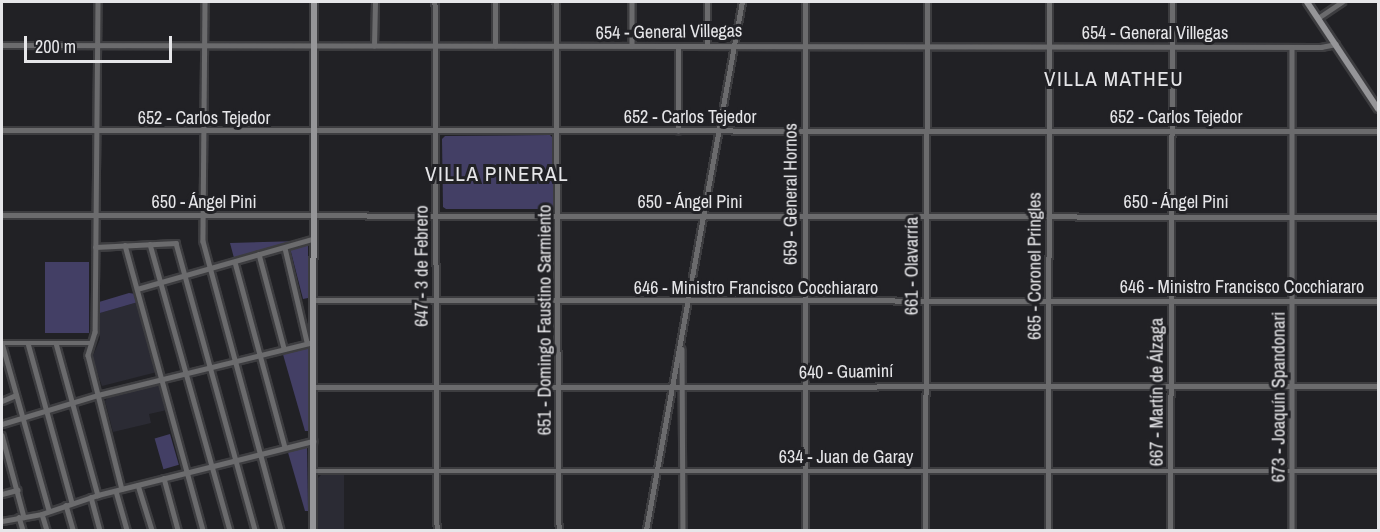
<!DOCTYPE html>
<html>
<head>
<meta charset="utf-8">
<style>
  body { margin:0 }
  #map { position:relative; width:1380px; height:532px; overflow:hidden; background:#212125; font-family:"Archivo Narrow",sans-serif }
  div>[style] { position:absolute }
  .built>* { inset:0; background:#2b2b34 }
  .green>* { inset:0; background:#433f65; transform-origin:0 0 }
  .roads { filter:drop-shadow(2px 0 #3d3d40) drop-shadow(-2px 0 #3d3d40) drop-shadow(0 2px #3d3d40) drop-shadow(0 -2px #3d3d40) }
  .minor>* { height:4.5px; margin:-2.25px; padding:0 2.25px; transform-origin:2.25px; border-radius:2.25px; background:#6b6b6d }
  .tertiary>* { height:5px; margin:-2.5px; padding:0 2.5px; transform-origin:2.5px; border-radius:2.5px; background:#6b6b6d }
  .secondary>* { height:6px; margin:-3px; padding:0 3px; transform-origin:3px; border-radius:3px; background:#959598 }
  span { translate:-50% -50%; white-space:nowrap; text-align:center; line-height:1.15; -webkit-text-stroke:6px #212125; paint-order:stroke }
  .street-label { font-size:18px; color:#e6e6e9 }
  .quarter-label { font-size:21px; color:#e6e6e9; letter-spacing:1.5px }
  .frame { position:absolute; inset:0; border:3px solid #e6e6e9; pointer-events:none }
  .scale { position:absolute; left:24px; top:36px; width:148px; height:27px; box-sizing:border-box; border:3px solid #e6e6e9; border-top:0; padding-left:8px; font-size:18px; line-height:21px; white-space:nowrap; color:#e6e6e9; -webkit-text-stroke:4px #212125; paint-order:stroke }
</style>
</head>
<body>
<div id="map">
  <div class="built">
    <div style="clip-path:polygon(138px 302px,157px 372px,102px 386px,92px 358px,100px 339px,100px 313px)"></div>
    <div style="clip-path:polygon(156px 385px,161px 387px,167px 410px,149px 414px,151px 423px,113px 432px,105px 401px,108px 397px)"></div>
    <div style="clip-path:polygon(322px 474px,344px 475px,344px 530px,317px 530px,317px 479px)"></div>
  </div>
  <div class="green">
    <div style="clip-path:polygon(550px 135px,553px 138px,554px 206px,549px 209px,446px 209px,443px 207px,442px 139px,445px 136px)"></div>
    <div style="clip-path:polygon(300px 241px,234px 258px,230px 243px)"></div>
    <div style="clip-path:polygon(308px 244px,308px 298px,303px 299px,290px 248px)"></div>
    <div style="left:45px;top:262px;width:44px;height:71px"></div>
    <div style="clip-path:polygon(129px 293px,136px 294px,138px 302px,100px 313px,99px 302px)"></div>
    <div style="clip-path:polygon(308px 346px,308px 431px,305px 431px,282px 351px)"></div>
    <div style="left:170px;top:434px;width:32px;height:16px;rotate:74deg"></div>
    <div style="clip-path:polygon(307px 444px,308px 511px,305px 511px,287px 449px)"></div>
  </div>
  <div class="roads">
    <div class="minor">
      <div style="left:98px;top:2px;width:330px;rotate:90.5deg"></div>
      <div style="left:95px;top:332px;width:24px;rotate:107deg"></div>
      <div style="left:88px;top:355px;width:138px;rotate:75.8deg"></div>
      <div style="left:205px;top:2px;width:239px;rotate:90.5deg"></div>
      <div style="left:203px;top:241px;width:299px;rotate:74.9deg"></div>
      <div style="left:435px;top:2px;width:528px;rotate:89.78deg"></div>
      <div style="left:556px;top:2px;width:528px;rotate:89.67deg"></div>
      <div style="left:632px;top:2px;width:44px;rotate:90deg"></div>
      <div style="left:1318px;top:18px;width:29px;rotate:-34deg"></div>
      <div style="left:2px;top:45px;width:1319px;rotate:0.09deg"></div>
      <div style="left:1321px;top:47px;width:15px;rotate:-11deg"></div>
      <div style="left:374px;top:46px;width:44px;rotate:-88.7deg"></div>
      <div style="left:495px;top:46px;width:44px;rotate:-90deg"></div>
      <div style="left:707px;top:46px;width:44px;rotate:-90deg"></div>
      <div style="left:1292px;top:47px;width:483px;rotate:90deg"></div>
      <div style="left:2px;top:130px;width:1376px;rotate:0.04deg"></div>
      <div style="left:678px;top:131px;width:84px;rotate:-90deg"></div>
      <div style="left:2px;top:215px;width:1376px;rotate:0.08deg"></div>
      <div style="left:150px;top:244px;width:297px;rotate:74.4deg"></div>
      <div style="left:125px;top:245px;width:295px;rotate:74.7deg"></div>
      <div style="left:95px;top:247px;width:81px;rotate:-2.8deg"></div>
      <div style="left:176px;top:243px;width:298px;rotate:74.6deg"></div>
      <div style="left:285px;top:248px;width:97px;rotate:76.8deg"></div>
      <div style="left:259px;top:254px;width:97px;rotate:75.1deg"></div>
      <div style="left:235px;top:262px;width:192px;rotate:74.9deg"></div>
      <div style="left:137px;top:289px;width:183px;rotate:-15.9deg"></div>
      <div style="left:313px;top:300px;width:1065px;rotate:0.05deg"></div>
      <div style="left:2px;top:343px;width:173px;rotate:74.3deg"></div>
      <div style="left:2px;top:343px;width:90px"></div>
      <div style="left:28px;top:343px;width:166px;rotate:74.6deg"></div>
      <div style="left:56px;top:343px;width:158px;rotate:74.6deg"></div>
      <div style="left:682px;top:349px;width:181px;rotate:89.7deg"></div>
      <div style="left:313px;top:387px;width:1065px;rotate:-0.05deg"></div>
      <div style="left:2px;top:401px;width:15px;rotate:-23deg"></div>
      <div style="left:2px;top:424px;width:100px;rotate:-16.8deg"></div>
      <div style="left:98px;top:395px;width:221px;rotate:-13.8deg"></div>
      <div style="left:2px;top:435px;width:85px;rotate:75deg"></div>
      <div style="left:313px;top:471px;width:1065px"></div>
      <div style="left:164px;top:478px;width:54px;rotate:74.9deg"></div>
      <div style="left:138px;top:485px;width:47px;rotate:72.7deg"></div>
      <div style="left:116px;top:491px;width:41px;rotate:74.2deg"></div>
      <div style="left:2px;top:494px;width:16px;rotate:-15deg"></div>
      <div style="left:91px;top:497px;width:34px;rotate:75deg"></div>
      <div style="left:66px;top:505px;width:26px;rotate:74deg"></div>
      <div style="left:42px;top:514px;width:17px;rotate:73deg"></div>
      <div style="left:19px;top:517px;width:14px;rotate:73deg"></div>
      <div style="left:2px;top:521px;width:41px;rotate:-9.9deg"></div>
      <div style="left:42px;top:514px;width:59px;rotate:-18.7deg"></div>
      <div style="left:98px;top:495px;width:222px;rotate:-14.1deg"></div>
      <div style="left:646px;top:530px;width:537px;rotate:-79.7deg"></div>
      <div style="left:805px;top:530px;width:528px;rotate:-90deg"></div>
      <div style="left:1048px;top:530px;width:528px;rotate:-89.89deg"></div>
      <div style="left:1170px;top:530px;width:528px;rotate:-89.78deg"></div>
    </div>
    <div class="tertiary">
      <div style="left:925px;top:530px;width:528px;rotate:-89.78deg"></div>
    </div>
    <div class="secondary">
      <div style="left:1307px;top:2px;width:128px;rotate:56.4deg"></div>
      <div style="left:313px;top:530px;width:528px;rotate:-89.89deg"></div>
    </div>
  </div>
  <div class="street-label">
    <span style="left:669px;top:32px;rotate:-1deg">654 - General Villegas</span>
    <span style="left:1155px;top:33px">654 - General Villegas</span>
    <span style="left:690px;top:117px">652 - Carlos Tejedor</span>
    <span style="left:1176px;top:117px">652 - Carlos Tejedor</span>
    <span style="left:204px;top:118px">652 - Carlos Tejedor</span>
    <span style="left:791px;top:194px;rotate:-90deg">659 - General Hornos</span>
    <span style="left:204px;top:202px">650 - Ángel Pini</span>
    <span style="left:690px;top:202px">650 - Ángel Pini</span>
    <span style="left:1176px;top:202px">650 - Ángel Pini</span>
    <span style="left:422px;top:266px;rotate:-90deg">647 - 3 de Febrero</span>
    <span style="left:912px;top:266px;rotate:-90deg">661 - Olavarría</span>
    <span style="left:1035px;top:266px;rotate:-90deg">665 - Coronel Pringles</span>
    <span style="left:1242px;top:287px">646 - Ministro Francisco Cocchiararo</span>
    <span style="left:756px;top:288px">646 - Ministro Francisco Cocchiararo</span>
    <span style="left:545px;top:320px;rotate:-90deg">651 - Domingo Faustino Sarmiento</span>
    <span style="left:846px;top:372px;rotate:-1deg">640 - Guaminí</span>
    <span style="left:1157px;top:392px;rotate:-90deg">667 - Martín de Álzaga</span>
    <span style="left:1279px;top:397px;rotate:-90deg">673 - Joaquín Spandonari</span>
    <span style="left:846px;top:457px">634 - Juan de Garay</span>
  </div>
  <div class="quarter-label">
    <span style="left:1114px;top:79px">VILLA MATHEU</span>
    <span style="left:497px;top:174px">VILLA PINERAL</span>
  </div>
  <div class="frame"></div>
  <div class="scale">200 m</div>
</div>
</body>
</html>
